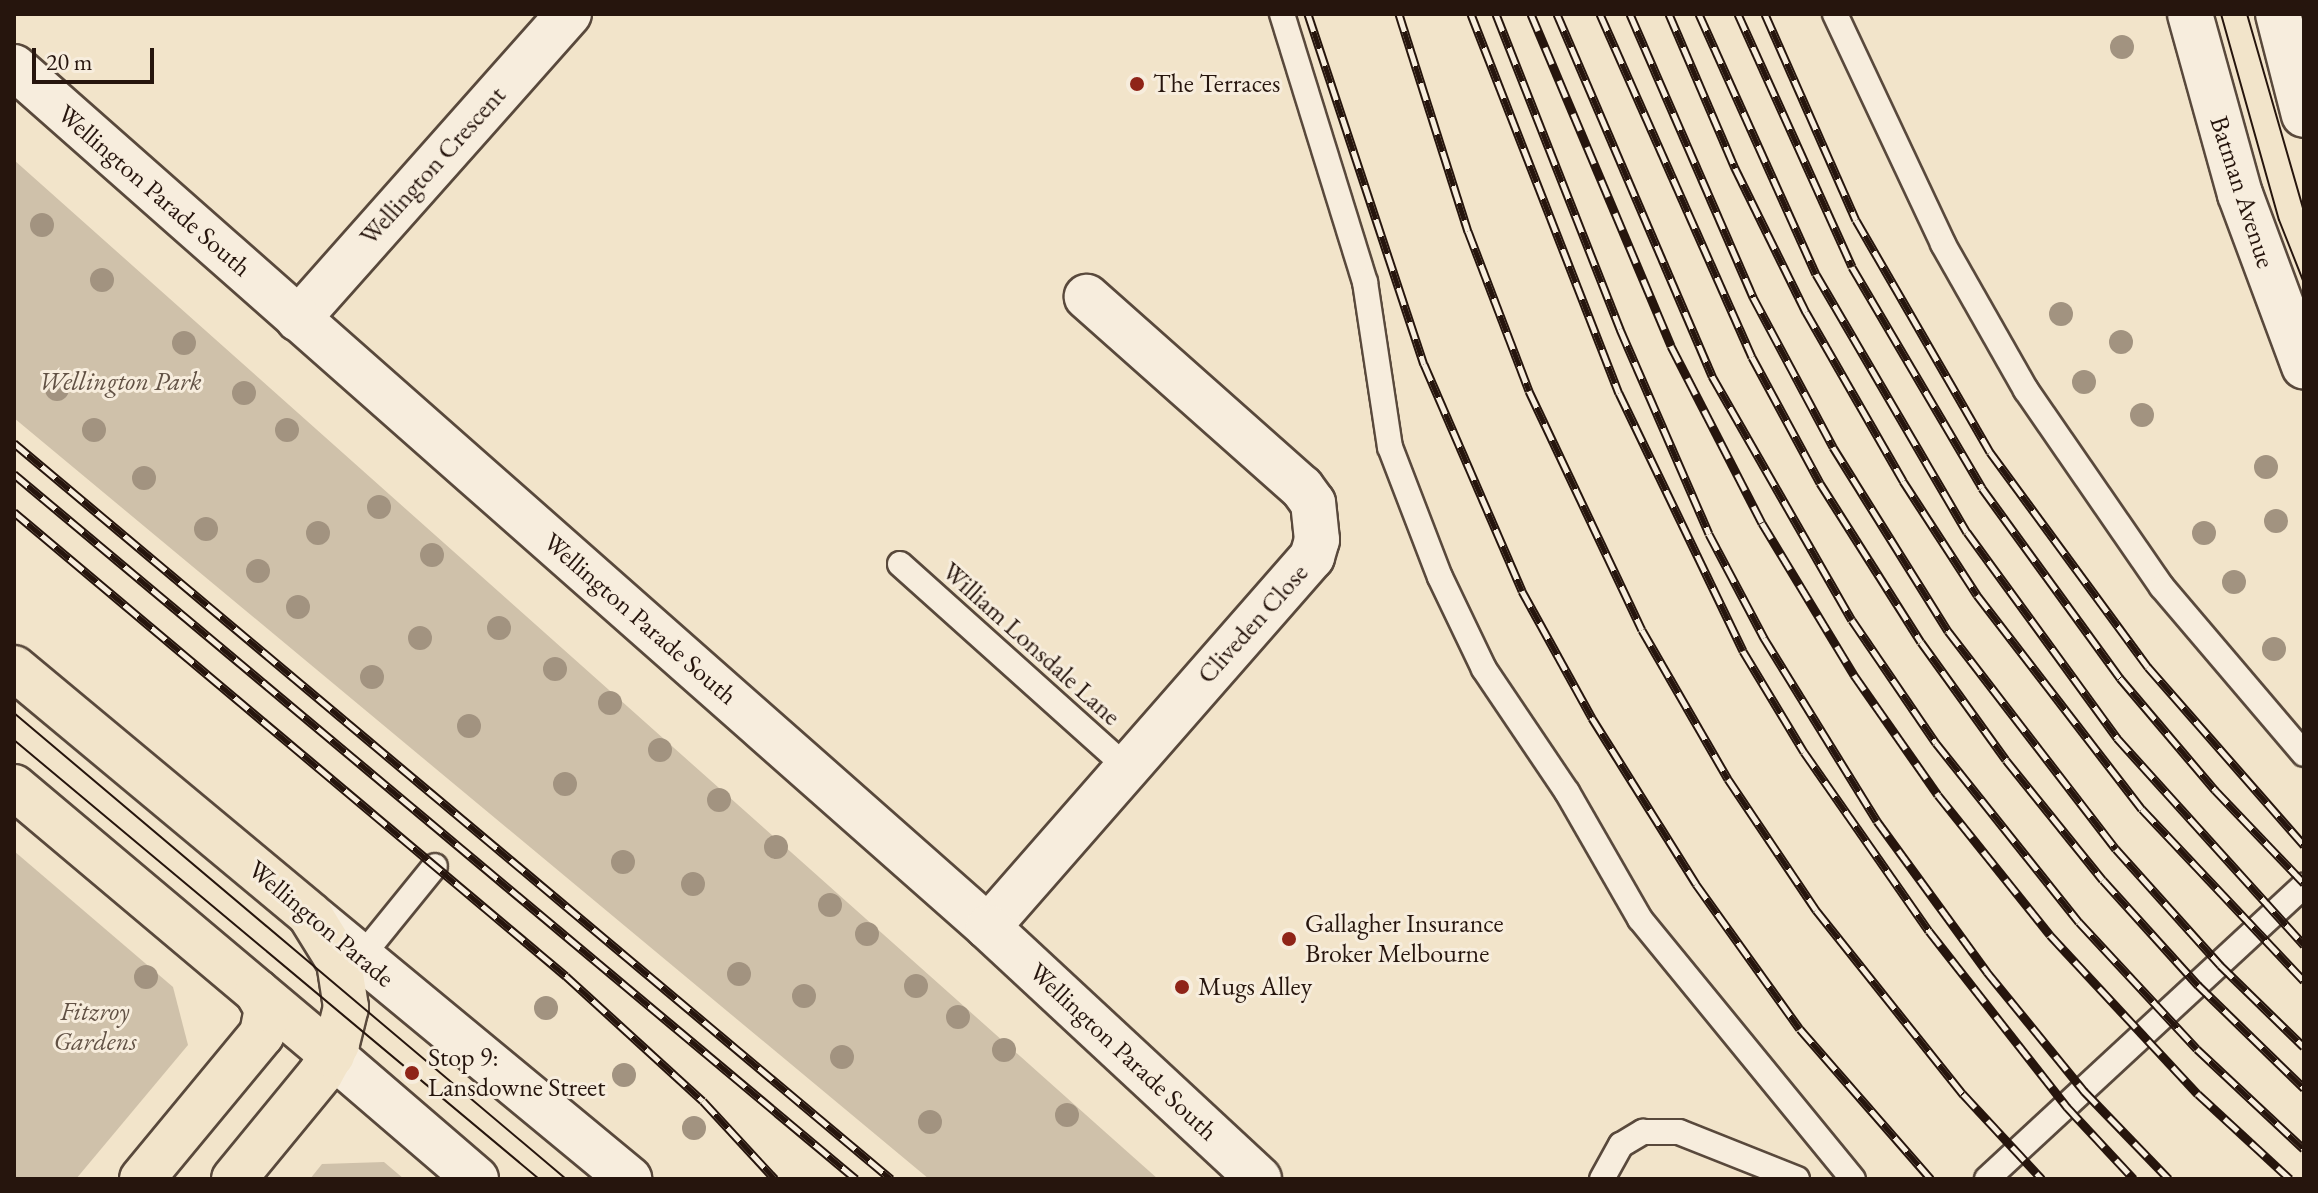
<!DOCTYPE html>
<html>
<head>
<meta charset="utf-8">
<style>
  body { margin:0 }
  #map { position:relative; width:2318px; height:1193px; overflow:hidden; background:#f2e4ca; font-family:"EB Garamond",serif }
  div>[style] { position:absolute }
  .green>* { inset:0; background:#cfc1aa }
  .roads { filter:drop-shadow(2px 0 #59493c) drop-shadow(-2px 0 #59493c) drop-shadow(0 2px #59493c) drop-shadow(0 -2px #59493c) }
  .lane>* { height:24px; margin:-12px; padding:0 12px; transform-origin:12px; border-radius:12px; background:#f7eddd }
  .street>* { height:44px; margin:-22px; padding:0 22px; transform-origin:22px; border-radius:22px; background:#f7eddd }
  .secondary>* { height:44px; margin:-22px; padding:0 22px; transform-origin:22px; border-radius:22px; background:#f7eddd }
  .primary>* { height:44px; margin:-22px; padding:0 22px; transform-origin:22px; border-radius:22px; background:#f2e4ca }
  .tram>* { height:2px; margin:-1px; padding:0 1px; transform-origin:1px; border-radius:1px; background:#26150d }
  .rail>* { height:9px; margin-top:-4.5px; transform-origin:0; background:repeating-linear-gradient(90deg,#f7eddd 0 18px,#26150d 0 36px); box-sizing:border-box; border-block:2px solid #26150d }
  .trees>* { width:24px; height:24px; margin:-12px; border-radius:50%; background:#a29380 }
  .dots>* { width:22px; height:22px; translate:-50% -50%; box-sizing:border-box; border:4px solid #f7eddd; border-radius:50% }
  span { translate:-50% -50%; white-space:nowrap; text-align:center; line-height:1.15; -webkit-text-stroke:6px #f7eddd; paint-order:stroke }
  .poi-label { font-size:26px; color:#26150d }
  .left { translate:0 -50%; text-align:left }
  .street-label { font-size:26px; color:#26150d }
  .park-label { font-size:26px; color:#615144; font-style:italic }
  .frame { position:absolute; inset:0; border:16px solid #26150d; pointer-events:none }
  .scale { position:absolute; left:32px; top:48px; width:122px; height:36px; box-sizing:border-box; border:4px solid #26150d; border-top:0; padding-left:10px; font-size:24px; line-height:28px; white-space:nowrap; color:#26150d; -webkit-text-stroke:6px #f7eddd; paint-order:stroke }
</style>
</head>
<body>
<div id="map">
  <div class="green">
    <div style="clip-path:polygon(14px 160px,1104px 1131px,1158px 1179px,929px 1179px,14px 418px)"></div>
    <div style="clip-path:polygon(14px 851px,173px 987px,188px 1045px,76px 1179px,14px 1179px)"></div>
    <div style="clip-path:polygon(384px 1162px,404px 1179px,310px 1179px,322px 1164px)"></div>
  </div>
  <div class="roads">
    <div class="lane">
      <div style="left:1282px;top:14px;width:281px;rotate:72.8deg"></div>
      <div style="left:1365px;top:282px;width:167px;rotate:81.4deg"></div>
      <div style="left:1390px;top:447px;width:139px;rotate:69deg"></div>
      <div style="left:1440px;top:577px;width:102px;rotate:64.4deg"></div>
      <div style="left:1484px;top:669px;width:148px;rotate:56deg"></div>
      <div style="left:1567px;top:792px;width:146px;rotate:60.1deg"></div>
      <div style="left:1640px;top:919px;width:336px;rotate:50.7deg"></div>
      <div style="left:1835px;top:14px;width:254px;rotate:64.8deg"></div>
      <div style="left:1943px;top:244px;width:168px;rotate:60.4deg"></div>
      <div style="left:2026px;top:390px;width:239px;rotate:55.4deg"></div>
      <div style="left:2162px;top:587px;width:219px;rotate:49.6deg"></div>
      <div style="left:900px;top:564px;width:302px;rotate:41.9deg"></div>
      <div style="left:361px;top:957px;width:117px;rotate:-50.9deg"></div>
      <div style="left:1602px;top:1179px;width:39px;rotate:-61deg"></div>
      <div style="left:1621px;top:1145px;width:26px;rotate:-31deg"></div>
      <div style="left:1643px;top:1132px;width:36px"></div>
      <div style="left:1679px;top:1132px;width:127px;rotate:21.7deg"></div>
      <div style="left:1987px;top:1179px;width:432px;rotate:-42.8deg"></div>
    </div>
    <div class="street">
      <div style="left:298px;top:319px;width:408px;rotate:-48.4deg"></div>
      <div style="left:988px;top:927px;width:492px;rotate:-48.8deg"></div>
      <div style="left:1312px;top:557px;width:18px;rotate:-74deg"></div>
      <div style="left:1317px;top:540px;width:37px;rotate:-96deg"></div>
      <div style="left:1313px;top:503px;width:19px;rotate:-126deg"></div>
      <div style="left:1302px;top:488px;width:288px;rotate:-138.4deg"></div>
    </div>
    <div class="secondary">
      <div style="left:2190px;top:14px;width:187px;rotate:74.5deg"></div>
      <div style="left:2240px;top:194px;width:184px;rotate:69.6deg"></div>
      <div style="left:2278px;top:14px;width:104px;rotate:75.6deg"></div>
      <div style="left:14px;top:67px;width:1299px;rotate:41.44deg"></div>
      <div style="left:988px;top:927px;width:370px;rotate:42.9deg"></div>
      <div style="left:315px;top:919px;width:408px;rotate:39.6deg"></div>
      <div style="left:332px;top:1055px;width:190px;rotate:40.7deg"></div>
    </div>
    <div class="primary">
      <div style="left:14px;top:668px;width:386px;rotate:39.8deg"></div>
      <div style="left:310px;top:915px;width:55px;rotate:58.3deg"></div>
      <div style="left:339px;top:962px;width:46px;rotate:81.2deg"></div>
      <div style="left:346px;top:1007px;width:38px;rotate:104deg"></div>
      <div style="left:337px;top:1044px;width:33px;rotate:119deg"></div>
      <div style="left:321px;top:1073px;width:137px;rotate:129.4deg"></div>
      <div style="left:14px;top:787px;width:416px;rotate:40.1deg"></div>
      <div style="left:142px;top:1179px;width:188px;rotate:-50.4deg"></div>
      <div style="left:262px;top:1034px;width:25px;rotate:-79deg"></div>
      <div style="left:267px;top:1009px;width:20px;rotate:-120deg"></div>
    </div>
  </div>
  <div class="tram">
    <div style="left:2221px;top:14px;width:214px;rotate:74.3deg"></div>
    <div style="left:2279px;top:220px;width:68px;rotate:68.4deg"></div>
    <div style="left:2247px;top:14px;width:205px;rotate:73.9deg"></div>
    <div style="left:14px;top:713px;width:722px;rotate:40.17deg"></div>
    <div style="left:14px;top:740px;width:684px;rotate:39.9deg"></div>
  </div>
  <div class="rail">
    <div style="left:1308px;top:14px;width:369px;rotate:71.7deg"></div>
    <div style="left:1424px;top:364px;width:247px;rotate:66.6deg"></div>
    <div style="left:1522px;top:591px;width:145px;rotate:61.1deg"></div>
    <div style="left:1592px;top:718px;width:196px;rotate:57.9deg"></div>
    <div style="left:1696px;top:884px;width:178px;rotate:54.4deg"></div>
    <div style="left:1800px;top:1029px;width:199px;rotate:48.9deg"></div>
    <div style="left:1399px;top:14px;width:228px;rotate:72.4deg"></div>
    <div style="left:1468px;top:231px;width:171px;rotate:69.1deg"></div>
    <div style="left:1529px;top:391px;width:264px;rotate:64.7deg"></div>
    <div style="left:1642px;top:630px;width:172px;rotate:60deg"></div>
    <div style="left:1728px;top:779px;width:158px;rotate:56.1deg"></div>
    <div style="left:1816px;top:910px;width:236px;rotate:51.4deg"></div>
    <div style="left:1963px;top:1094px;width:116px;rotate:47.1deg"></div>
    <div style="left:1471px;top:14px;width:407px;rotate:68.7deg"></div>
    <div style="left:1619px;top:393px;width:286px;rotate:64.3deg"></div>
    <div style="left:1743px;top:651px;width:118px;rotate:58.9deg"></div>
    <div style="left:1804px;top:752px;width:218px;rotate:55.1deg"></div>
    <div style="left:1929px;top:931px;width:224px;rotate:51.9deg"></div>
    <div style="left:2067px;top:1107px;width:98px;rotate:47.1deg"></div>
    <div style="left:1496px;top:14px;width:339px;rotate:68.5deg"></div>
    <div style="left:1620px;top:329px;width:223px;rotate:66.5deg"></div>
    <div style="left:1709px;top:534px;width:118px;rotate:62.1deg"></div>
    <div style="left:1764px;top:638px;width:215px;rotate:58.3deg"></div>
    <div style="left:1877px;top:821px;width:187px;rotate:53.9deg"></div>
    <div style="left:1987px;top:972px;width:154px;rotate:50.8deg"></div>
    <div style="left:2084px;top:1091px;width:122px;rotate:46deg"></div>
    <div style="left:1531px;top:14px;width:360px;rotate:67.1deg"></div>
    <div style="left:1671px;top:346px;width:199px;rotate:62.8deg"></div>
    <div style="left:1762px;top:523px;width:178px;rotate:58.8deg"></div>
    <div style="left:1854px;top:675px;width:146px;rotate:55deg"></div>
    <div style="left:1938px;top:795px;width:179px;rotate:51.3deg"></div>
    <div style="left:2050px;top:935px;width:217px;rotate:47.1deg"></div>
    <div style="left:2198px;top:1094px;width:125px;rotate:42.7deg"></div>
    <div style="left:1557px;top:14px;width:394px;rotate:66.8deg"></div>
    <div style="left:1712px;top:376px;width:281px;rotate:60.2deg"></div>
    <div style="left:1852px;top:620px;width:149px;rotate:55.7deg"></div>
    <div style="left:1936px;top:743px;width:229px;rotate:51.4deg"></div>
    <div style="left:2079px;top:922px;width:173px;rotate:47.1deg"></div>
    <div style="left:2197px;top:1049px;width:146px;rotate:43.1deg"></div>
    <div style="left:1600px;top:14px;width:375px;rotate:66.1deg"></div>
    <div style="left:1752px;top:357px;width:143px;rotate:61.6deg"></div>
    <div style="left:1820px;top:483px;width:188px;rotate:57.6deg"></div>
    <div style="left:1921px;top:642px;width:145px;rotate:54.2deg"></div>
    <div style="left:2006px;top:760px;width:154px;rotate:51.1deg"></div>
    <div style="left:2103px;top:880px;width:142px;rotate:47.9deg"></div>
    <div style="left:2198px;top:985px;width:148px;rotate:44.2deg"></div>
    <div style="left:1630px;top:14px;width:309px;rotate:66.5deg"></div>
    <div style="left:1753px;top:297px;width:170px;rotate:61.9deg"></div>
    <div style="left:1833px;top:447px;width:217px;rotate:58deg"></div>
    <div style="left:1948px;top:631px;width:275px;rotate:52.4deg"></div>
    <div style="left:2116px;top:849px;width:156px;rotate:48.1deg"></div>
    <div style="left:2220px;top:965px;width:117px;rotate:44.3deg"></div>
    <div style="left:1669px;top:14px;width:168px;rotate:66.8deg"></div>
    <div style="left:1735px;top:168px;width:161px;rotate:63.8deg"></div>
    <div style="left:1806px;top:312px;width:195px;rotate:60.1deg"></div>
    <div style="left:1903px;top:481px;width:136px;rotate:57deg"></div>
    <div style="left:1977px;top:595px;width:270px;rotate:52.4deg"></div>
    <div style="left:2142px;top:809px;width:236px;rotate:46.7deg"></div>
    <div style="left:1699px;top:14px;width:285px;rotate:65.8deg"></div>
    <div style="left:1816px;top:274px;width:299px;rotate:59.7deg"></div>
    <div style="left:1967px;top:532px;width:255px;rotate:53.9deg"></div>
    <div style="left:2117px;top:738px;width:279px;rotate:47.9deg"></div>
    <div style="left:1738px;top:14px;width:277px;rotate:65.7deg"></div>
    <div style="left:1852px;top:267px;width:256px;rotate:59.5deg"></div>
    <div style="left:1982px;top:488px;width:235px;rotate:54deg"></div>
    <div style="left:2120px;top:678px;width:147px;rotate:49.7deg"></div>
    <div style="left:2215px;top:790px;width:129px;rotate:46.3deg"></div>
    <div style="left:1765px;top:14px;width:225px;rotate:66.2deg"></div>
    <div style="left:1856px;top:220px;width:268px;rotate:60deg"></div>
    <div style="left:1990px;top:452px;width:267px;rotate:53.7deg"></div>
    <div style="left:2148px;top:667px;width:237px;rotate:48.8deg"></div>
    <div style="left:14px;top:443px;width:1145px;rotate:40deg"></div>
    <div style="left:14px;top:474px;width:1098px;rotate:39.94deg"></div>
    <div style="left:14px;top:512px;width:721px;rotate:40.05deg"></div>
    <div style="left:566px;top:976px;width:185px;rotate:42.4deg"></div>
    <div style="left:703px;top:1101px;width:106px;rotate:47.3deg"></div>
  </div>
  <div class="trees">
    <div style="left:2122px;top:47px"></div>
    <div style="left:42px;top:225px"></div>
    <div style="left:102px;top:280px"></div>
    <div style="left:2061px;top:314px"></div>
    <div style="left:2121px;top:342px"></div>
    <div style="left:184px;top:343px"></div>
    <div style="left:2084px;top:382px"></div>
    <div style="left:57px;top:389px"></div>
    <div style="left:244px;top:393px"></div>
    <div style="left:2142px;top:415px"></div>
    <div style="left:94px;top:430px"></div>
    <div style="left:287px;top:430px"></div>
    <div style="left:2266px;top:467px"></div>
    <div style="left:144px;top:478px"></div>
    <div style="left:379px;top:507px"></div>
    <div style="left:2276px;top:521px"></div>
    <div style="left:206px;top:529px"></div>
    <div style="left:318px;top:533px"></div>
    <div style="left:2204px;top:533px"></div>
    <div style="left:432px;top:555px"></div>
    <div style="left:258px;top:571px"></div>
    <div style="left:2234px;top:582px"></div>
    <div style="left:298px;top:607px"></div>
    <div style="left:499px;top:628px"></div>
    <div style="left:420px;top:638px"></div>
    <div style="left:2274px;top:649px"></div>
    <div style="left:555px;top:669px"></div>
    <div style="left:372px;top:677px"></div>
    <div style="left:610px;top:703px"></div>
    <div style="left:469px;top:726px"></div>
    <div style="left:660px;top:750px"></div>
    <div style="left:565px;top:784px"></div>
    <div style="left:719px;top:800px"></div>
    <div style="left:776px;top:847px"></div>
    <div style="left:623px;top:862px"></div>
    <div style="left:693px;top:884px"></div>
    <div style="left:830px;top:905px"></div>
    <div style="left:867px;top:934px"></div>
    <div style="left:739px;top:974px"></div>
    <div style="left:146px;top:977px"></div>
    <div style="left:916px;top:986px"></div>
    <div style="left:804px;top:996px"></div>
    <div style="left:546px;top:1008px"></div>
    <div style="left:958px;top:1017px"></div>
    <div style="left:1004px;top:1050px"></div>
    <div style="left:842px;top:1057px"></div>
    <div style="left:624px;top:1075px"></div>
    <div style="left:1067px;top:1115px"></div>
    <div style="left:930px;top:1122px"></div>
    <div style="left:694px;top:1128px"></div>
  </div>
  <div class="dots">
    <div style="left:1137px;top:84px;background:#8f2418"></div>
    <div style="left:1289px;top:939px;background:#8f2418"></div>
    <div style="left:1182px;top:987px;background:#8f2418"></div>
    <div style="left:412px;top:1073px;background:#8f2418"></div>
  </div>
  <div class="poi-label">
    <span class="left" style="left:1153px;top:84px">The Terraces</span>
    <span class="left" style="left:1305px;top:939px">Gallagher Insurance<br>Broker Melbourne</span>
    <span class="left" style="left:1198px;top:987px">Mugs Alley</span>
    <span class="left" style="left:428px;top:1073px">Stop 9:<br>Lansdowne Street</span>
  </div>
  <div class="street-label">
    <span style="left:433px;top:166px;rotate:-48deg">Wellington Crescent</span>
    <span style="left:154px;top:191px;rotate:41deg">Wellington Parade South</span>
    <span style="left:2242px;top:192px;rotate:72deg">Batman Avenue</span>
    <span style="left:640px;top:619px;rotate:41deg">Wellington Parade South</span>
    <span style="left:1253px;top:624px;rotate:-48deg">Cliveden Close</span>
    <span style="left:1031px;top:644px;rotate:42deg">William Lonsdale Lane</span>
    <span style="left:321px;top:924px;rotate:40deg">Wellington Parade</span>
    <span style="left:1123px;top:1052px;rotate:43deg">Wellington Parade South</span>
  </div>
  <div class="park-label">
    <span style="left:120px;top:382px">Wellington Park</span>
    <span style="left:95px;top:1027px">Fitzroy<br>Gardens</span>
  </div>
  <div class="frame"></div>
  <div class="scale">20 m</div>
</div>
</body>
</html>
